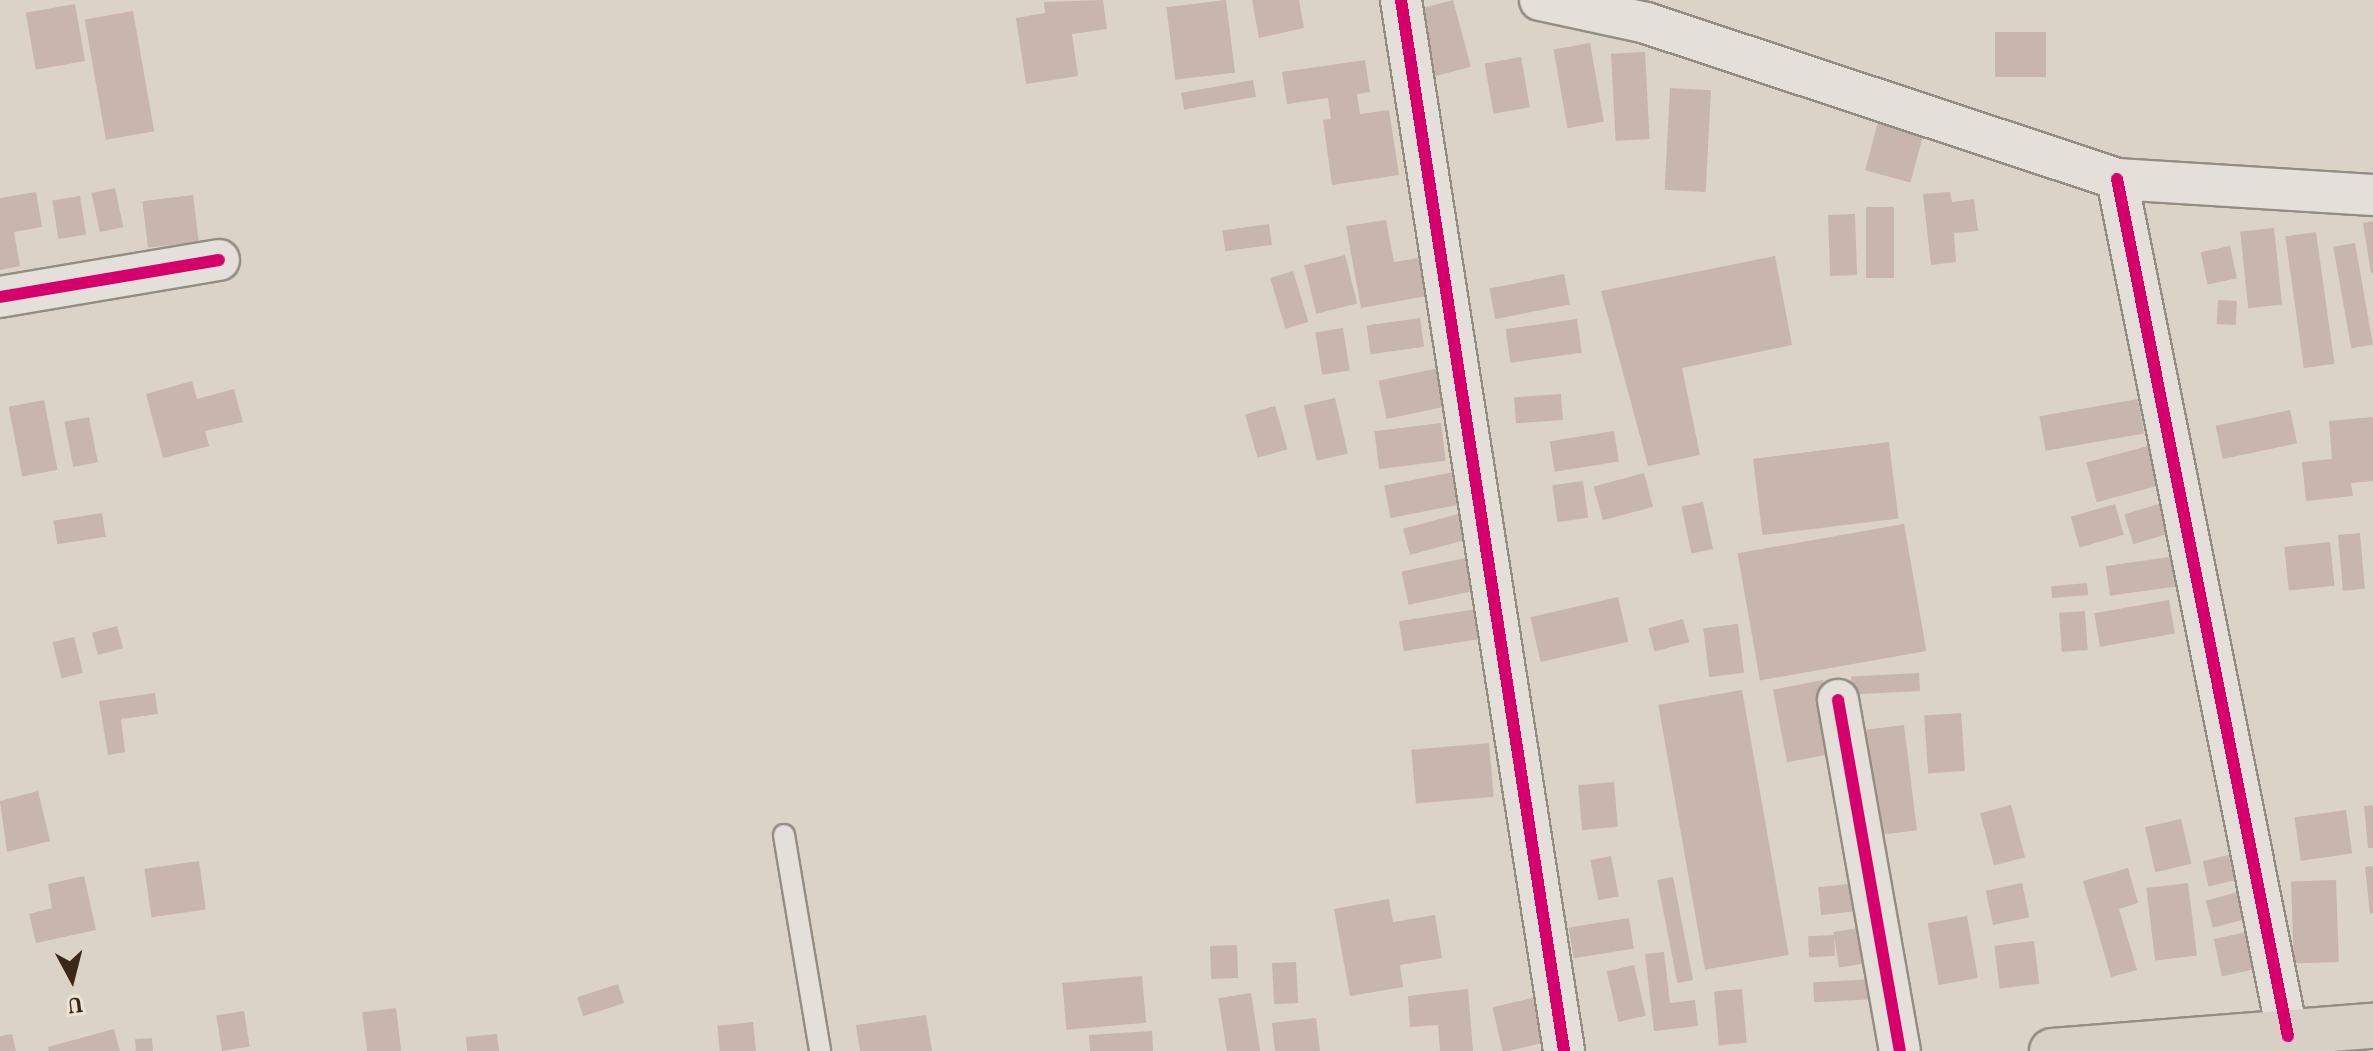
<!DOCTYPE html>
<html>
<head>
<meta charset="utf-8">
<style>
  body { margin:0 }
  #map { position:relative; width:2373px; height:1051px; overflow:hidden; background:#dbd3c6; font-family:Vollkorn,serif }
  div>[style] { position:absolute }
  .building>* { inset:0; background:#c8b5ad; transform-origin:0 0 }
  .roads { filter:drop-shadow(2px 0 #938d83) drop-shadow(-2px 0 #938d83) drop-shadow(0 2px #938d83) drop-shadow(0 -2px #938d83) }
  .service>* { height:20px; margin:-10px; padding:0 10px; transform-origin:10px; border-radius:10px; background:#e4dfd9 }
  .minor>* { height:40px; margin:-20px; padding:0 20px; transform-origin:20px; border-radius:20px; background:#e4dfd9 }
  .trunk>* { height:44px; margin:-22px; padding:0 22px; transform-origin:22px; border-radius:22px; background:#d8d0c4 }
  .cycleway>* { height:12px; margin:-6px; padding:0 6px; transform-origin:6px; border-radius:6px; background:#d6006c }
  span { translate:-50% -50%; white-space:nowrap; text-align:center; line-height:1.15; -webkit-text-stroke:8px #ede3d4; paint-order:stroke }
  .north { position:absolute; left:32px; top:939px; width:80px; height:80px; -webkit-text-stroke:6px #ede3d4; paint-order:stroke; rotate:173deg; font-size:22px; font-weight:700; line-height:32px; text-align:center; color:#3a2917 }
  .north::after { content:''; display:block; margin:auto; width:28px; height:36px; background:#3a2917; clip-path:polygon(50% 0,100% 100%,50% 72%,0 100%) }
</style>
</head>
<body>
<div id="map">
  <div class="building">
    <div style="clip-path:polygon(1103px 0,1107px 29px,1072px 34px,1078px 76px,1026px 84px,1016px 18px,1045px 13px,1044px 2px)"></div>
    <div style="left:1226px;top:0;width:73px;height:60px;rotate:83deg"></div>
    <div style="clip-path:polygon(1252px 0,1299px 0,1304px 28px,1259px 38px)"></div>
    <div style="left:1453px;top:0;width:69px;height:39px;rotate:75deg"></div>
    <div style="left:75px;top:4px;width:58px;height:50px;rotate:80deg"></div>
    <div style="left:133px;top:11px;width:122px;height:49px;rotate:80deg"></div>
    <div style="left:2046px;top:32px;width:45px;height:51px;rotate:90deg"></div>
    <div style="left:1590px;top:43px;width:80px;height:37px;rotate:80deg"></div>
    <div style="left:1645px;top:52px;width:87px;height:34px;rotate:87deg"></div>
    <div style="left:1521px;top:57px;width:51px;height:37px;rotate:80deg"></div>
    <div style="clip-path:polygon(1365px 60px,1370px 92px,1357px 94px,1360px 114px,1389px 110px,1399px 175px,1332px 185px,1323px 120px,1331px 119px,1328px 98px,1287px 104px,1282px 72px)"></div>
    <div style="left:1253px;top:80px;width:17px;height:73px;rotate:80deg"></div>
    <div style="left:1670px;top:88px;width:41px;height:102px;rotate:3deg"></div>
    <div style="left:1878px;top:122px;width:47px;height:50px;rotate:15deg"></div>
    <div style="left:115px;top:188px;width:40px;height:24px;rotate:78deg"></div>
    <div style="clip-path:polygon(36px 192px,42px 227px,14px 232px,20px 266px,0 270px,0 198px)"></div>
    <div style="clip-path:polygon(1950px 192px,1952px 202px,1974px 199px,1978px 231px,1954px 233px,1956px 262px,1931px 265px,1923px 194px)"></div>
    <div style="left:193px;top:195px;width:47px;height:51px;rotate:83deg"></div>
    <div style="left:80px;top:196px;width:39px;height:28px;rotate:81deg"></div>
    <div style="left:1866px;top:207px;width:28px;height:71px"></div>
    <div style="left:1855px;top:214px;width:61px;height:27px;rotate:88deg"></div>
    <div style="clip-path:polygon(1386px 220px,1394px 262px,1436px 255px,1443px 293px,1361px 308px,1346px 226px)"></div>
    <div style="clip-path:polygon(2373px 221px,2373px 273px,2371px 273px,2363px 223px)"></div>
    <div style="left:1269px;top:224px;width:21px;height:47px;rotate:82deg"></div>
    <div style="left:2274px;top:228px;width:77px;height:34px;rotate:84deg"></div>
    <div style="left:2316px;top:232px;width:133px;height:31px;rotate:82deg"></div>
    <div style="left:2355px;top:243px;width:103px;height:22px;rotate:80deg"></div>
    <div style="left:2230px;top:246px;width:33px;height:30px;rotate:78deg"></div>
    <div style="left:1345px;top:255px;width:50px;height:42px;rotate:76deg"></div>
    <div style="clip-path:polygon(1775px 256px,1792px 345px,1682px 368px,1700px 455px,1648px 466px,1601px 291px)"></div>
    <div style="left:1293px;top:271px;width:53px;height:24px;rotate:73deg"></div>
    <div style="left:1564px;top:274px;width:31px;height:76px;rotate:79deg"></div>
    <div style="left:2218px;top:300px;width:19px;height:24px;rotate:3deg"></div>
    <div style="left:1420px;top:318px;width:29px;height:54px;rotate:82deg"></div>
    <div style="left:1577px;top:319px;width:34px;height:72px;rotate:82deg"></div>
    <div style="left:1343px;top:328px;width:43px;height:28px;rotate:81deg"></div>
    <div style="left:1448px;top:366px;width:39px;height:71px;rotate:78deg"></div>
    <div style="clip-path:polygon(192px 381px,197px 399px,234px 389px,243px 422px,205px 431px,209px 446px,163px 458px,146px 394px)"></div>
    <div style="left:1561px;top:394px;width:26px;height:47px;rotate:86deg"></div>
    <div style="left:1335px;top:398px;width:57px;height:32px;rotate:77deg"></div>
    <div style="left:2138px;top:399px;width:35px;height:100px;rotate:80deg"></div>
    <div style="left:44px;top:400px;width:71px;height:36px;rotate:79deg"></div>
    <div style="left:1275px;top:406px;width:45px;height:31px;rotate:74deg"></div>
    <div style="left:2290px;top:410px;width:34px;height:76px;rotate:78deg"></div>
    <div style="left:89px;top:417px;width:46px;height:25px;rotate:79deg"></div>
    <div style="clip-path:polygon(2373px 417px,2373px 481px,2351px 483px,2353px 496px,2306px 501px,2302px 462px,2332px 459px,2329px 421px)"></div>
    <div style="left:1441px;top:423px;width:38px;height:67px;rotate:83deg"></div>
    <div style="left:1614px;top:431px;width:31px;height:65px;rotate:81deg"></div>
    <div style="left:1889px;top:442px;width:77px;height:137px;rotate:83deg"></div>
    <div style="left:2148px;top:446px;width:41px;height:64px;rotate:75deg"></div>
    <div style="left:1454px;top:472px;width:33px;height:71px;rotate:79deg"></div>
    <div style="left:1644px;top:473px;width:35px;height:52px;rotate:75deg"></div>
    <div style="left:1583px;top:481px;width:37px;height:31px;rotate:82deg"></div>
    <div style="left:2175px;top:499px;width:31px;height:53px;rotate:73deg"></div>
    <div style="left:1703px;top:502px;width:48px;height:22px;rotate:78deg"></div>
    <div style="left:2115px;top:504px;width:32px;height:46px;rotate:74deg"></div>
    <div style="left:102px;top:513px;width:24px;height:49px;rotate:81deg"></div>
    <div style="left:1462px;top:513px;width:27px;height:61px;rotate:75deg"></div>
    <div style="left:1904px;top:524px;width:129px;height:169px;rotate:80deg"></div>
    <div style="left:2360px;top:533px;width:56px;height:22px;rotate:85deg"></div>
    <div style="left:2330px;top:542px;width:44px;height:46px;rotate:84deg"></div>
    <div style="left:2184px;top:555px;width:30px;height:79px;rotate:82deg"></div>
    <div style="left:1470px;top:557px;width:34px;height:70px;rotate:78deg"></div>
    <div style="left:2087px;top:583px;width:12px;height:36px;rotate:85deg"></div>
    <div style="left:1618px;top:597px;width:46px;height:90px;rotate:77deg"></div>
    <div style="left:2169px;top:600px;width:34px;height:76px;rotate:80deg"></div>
    <div style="left:1483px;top:608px;width:30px;height:85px;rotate:81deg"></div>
    <div style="left:2085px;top:611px;width:39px;height:26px;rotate:86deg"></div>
    <div style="left:1683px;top:619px;width:24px;height:36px;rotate:75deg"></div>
    <div style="left:1738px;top:624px;width:49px;height:35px;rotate:83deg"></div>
    <div style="left:117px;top:626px;width:23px;height:26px;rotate:75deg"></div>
    <div style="left:74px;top:637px;width:37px;height:22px;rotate:76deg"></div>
    <div style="left:1919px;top:673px;width:18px;height:68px;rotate:87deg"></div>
    <div style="left:1823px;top:680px;width:74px;height:51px;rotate:79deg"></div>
    <div style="left:1742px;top:690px;width:269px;height:85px;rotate:80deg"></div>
    <div style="clip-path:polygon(155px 693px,158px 714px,121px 719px,125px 752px,108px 755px,99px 701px)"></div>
    <div style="left:1961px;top:713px;width:58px;height:37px;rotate:86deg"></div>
    <div style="left:1904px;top:725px;width:106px;height:41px;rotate:83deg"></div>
    <div style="left:1489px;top:743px;width:54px;height:78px;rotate:85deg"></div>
    <div style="left:1614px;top:782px;width:45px;height:36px;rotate:85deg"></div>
    <div style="clip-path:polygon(38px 791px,50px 841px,7px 852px,0 801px)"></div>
    <div style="left:2011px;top:805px;width:54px;height:32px;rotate:75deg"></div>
    <div style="clip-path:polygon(2373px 805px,2373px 848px,2368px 848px,2364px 806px)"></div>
    <div style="left:2346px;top:810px;width:44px;height:52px;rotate:82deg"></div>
    <div style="left:2181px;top:819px;width:46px;height:37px;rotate:77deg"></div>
    <div style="left:2229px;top:855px;width:26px;height:27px;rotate:77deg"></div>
    <div style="left:1611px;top:856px;width:41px;height:21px;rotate:79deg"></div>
    <div style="left:199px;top:861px;width:49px;height:55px;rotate:82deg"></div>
    <div style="clip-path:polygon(2373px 866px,2373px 913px,2370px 914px,2365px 867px)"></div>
    <div style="clip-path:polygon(2128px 868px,2138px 903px,2119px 909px,2137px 970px,2111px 977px,2083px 881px)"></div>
    <div style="clip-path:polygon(84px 876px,96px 930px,36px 943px,29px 914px,52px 908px,48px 884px)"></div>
    <div style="left:1673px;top:877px;width:105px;height:16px;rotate:79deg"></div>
    <div style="left:2336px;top:880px;width:82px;height:45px;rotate:88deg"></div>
    <div style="left:1858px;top:883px;width:28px;height:40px;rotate:84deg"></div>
    <div style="left:2022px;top:883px;width:35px;height:37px;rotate:78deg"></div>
    <div style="left:2188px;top:883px;width:73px;height:42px;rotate:83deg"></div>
    <div style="left:2253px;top:888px;width:28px;height:49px;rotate:75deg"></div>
    <div style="clip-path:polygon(1389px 899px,1393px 922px,1435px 915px,1442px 958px,1400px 965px,1403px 987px,1350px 996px,1334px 909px)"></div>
    <div style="left:1967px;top:916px;width:63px;height:40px;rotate:80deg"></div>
    <div style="left:1629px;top:918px;width:31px;height:61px;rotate:81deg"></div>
    <div style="left:1865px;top:927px;width:36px;height:32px;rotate:81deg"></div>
    <div style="left:2252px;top:931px;width:38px;height:39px;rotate:78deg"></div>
    <div style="left:1834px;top:935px;width:21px;height:26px;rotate:87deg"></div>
    <div style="left:2034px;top:941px;width:43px;height:40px;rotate:83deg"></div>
    <div style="left:1237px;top:945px;width:33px;height:27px;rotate:88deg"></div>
    <div style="clip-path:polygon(1664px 952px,1670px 1003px,1695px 1000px,1698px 1026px,1654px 1031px,1645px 954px)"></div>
    <div style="left:1296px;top:962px;width:41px;height:24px;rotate:87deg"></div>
    <div style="left:1634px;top:965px;width:52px;height:28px;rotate:77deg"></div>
    <div style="left:1142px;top:976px;width:47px;height:80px;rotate:85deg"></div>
    <div style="left:1875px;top:979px;width:20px;height:62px;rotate:87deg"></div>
    <div style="left:618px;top:984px;width:20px;height:43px;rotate:72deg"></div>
    <div style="clip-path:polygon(1468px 989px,1473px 1051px,1440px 1051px,1438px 1025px,1410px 1027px,1408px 996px)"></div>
    <div style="left:1742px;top:989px;width:54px;height:28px;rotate:85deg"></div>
    <div style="left:1251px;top:993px;width:59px;height:33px;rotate:81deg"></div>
    <div style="left:1546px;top:995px;width:46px;height:55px;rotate:77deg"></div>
    <div style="left:396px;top:1008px;width:43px;height:34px;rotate:83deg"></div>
    <div style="left:244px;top:1011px;width:36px;height:28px;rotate:81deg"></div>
    <div style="clip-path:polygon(926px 1015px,932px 1051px,860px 1051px,856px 1025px)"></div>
    <div style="clip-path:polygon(1316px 1018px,1320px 1051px,1275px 1051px,1272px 1023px)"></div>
    <div style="left:753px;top:1022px;width:29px;height:36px;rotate:84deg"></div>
    <div style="clip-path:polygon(114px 1029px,120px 1051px,49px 1051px,48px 1047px)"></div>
    <div style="clip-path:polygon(1152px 1031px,1153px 1051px,1090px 1051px,1089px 1035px)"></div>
    <div style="clip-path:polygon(12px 1034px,16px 1051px,0 1051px,0 1036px)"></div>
    <div style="clip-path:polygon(497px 1034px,499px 1051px,467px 1051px,466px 1037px)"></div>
    <div style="left:152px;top:1038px;width:13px;height:17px;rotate:86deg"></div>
  </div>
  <div class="roads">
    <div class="service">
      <div style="left:784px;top:835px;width:219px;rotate:80.5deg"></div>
    </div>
    <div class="minor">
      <div style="left:1401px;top:0;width:1064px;rotate:81.18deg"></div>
      <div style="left:1540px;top:0;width:108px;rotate:12.2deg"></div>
      <div style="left:1646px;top:23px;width:496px;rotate:18.3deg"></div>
      <div style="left:2117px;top:179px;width:256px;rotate:3.6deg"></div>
      <div style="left:2117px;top:179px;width:874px;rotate:78.72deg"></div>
      <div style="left:0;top:297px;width:222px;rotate:-9.6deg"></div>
      <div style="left:1838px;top:700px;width:356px;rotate:80deg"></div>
    </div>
    <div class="trunk">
      <div style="left:2052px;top:1051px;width:322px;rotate:-4.5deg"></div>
    </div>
  </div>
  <div class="cycleway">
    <div style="left:1401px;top:0;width:1064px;rotate:81.18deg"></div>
    <div style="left:2117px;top:179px;width:874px;rotate:78.72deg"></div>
    <div style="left:0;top:297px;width:222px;rotate:-9.6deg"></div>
    <div style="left:1838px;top:700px;width:356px;rotate:80deg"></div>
  </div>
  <div class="north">U</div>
</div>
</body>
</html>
